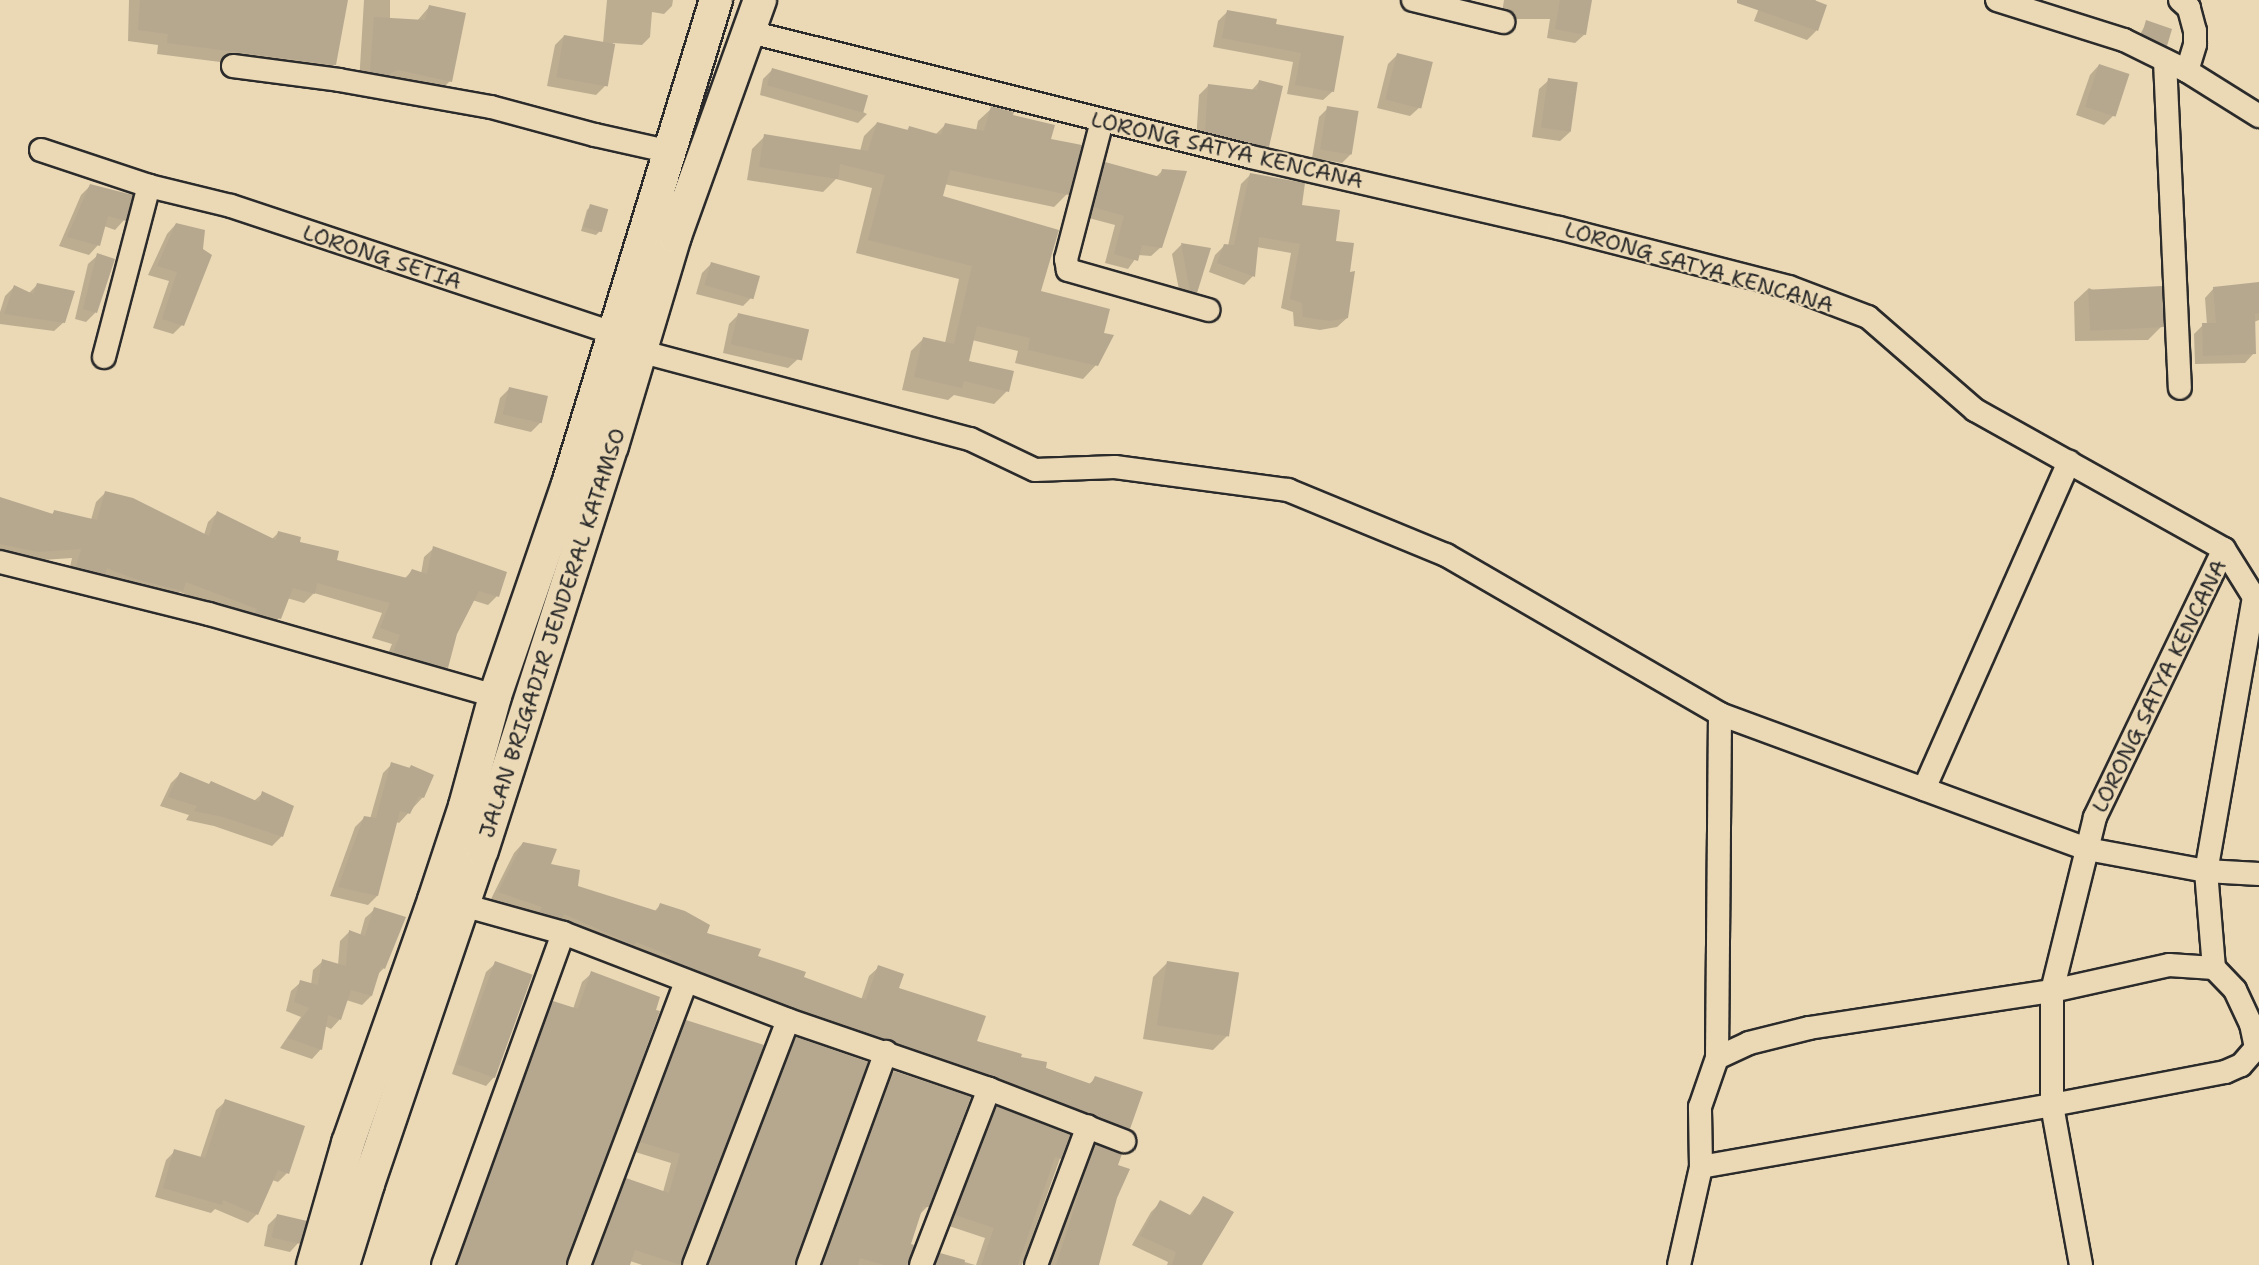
<!DOCTYPE html>
<html>
<head>
<meta charset="utf-8">
<style>
  body { margin:0 }
  #map { position:relative; width:2259px; height:1265px; overflow:hidden; background:#ebd9b6; font-family:"Shantell Sans",sans-serif }
  div>[style] { position:absolute }
  .shadow>* { inset:0; background:#0003 }
  .building>* { inset:0; background:#b6a88f; transform-origin:0 0 }
  .roads { filter:drop-shadow(2px 0 #2b2b2b) drop-shadow(-2px 0 #2b2b2b) drop-shadow(0 2px #2b2b2b) drop-shadow(0 -2px #2b2b2b) }
  .street>* { height:22px; margin:-11px; padding:0 11px; transform-origin:11px; border-radius:11px; background:#ebd9b6 }
  .secondary>* { height:32px; margin:-16px; padding:0 16px; transform-origin:16px; border-radius:16px; background:#ebd9b6 }
  span { translate:-50% -50%; white-space:nowrap; text-align:center; line-height:1.15; -webkit-text-stroke:4.5px #ebd9b6; paint-order:stroke }
  .street-label { font-size:22px; color:#2b2b2b }
</style>
</head>
<body>
<div id="map">
  <div class="shadow">
    <div style="clip-path:polygon(129px 0,346px 0,335px 64px,324px 75px,157px 54px,158px 45px,128px 41px)"></div>
    <div style="clip-path:polygon(364px 0,390px 0,390px 19px,417px 21px,429px 7px,450px 81px,438px 93px,359px 83px)"></div>
    <div style="clip-path:polygon(607px 0,673px 0,672px 6px,664px 14px,652px 12px,650px 37px,642px 45px,613px 43px,605px 86px,596px 95px,547px 86px,555px 45px,564px 36px,603px 43px)"></div>
    <div style="clip-path:polygon(1504px 0,1591px 0,1585px 34px,1575px 43px,1547px 38px,1550px 19px,1501px 19px)"></div>
    <div style="clip-path:polygon(1762px 0,1816px 0,1815px 2px,1825px 6px,1816px 31px,1807px 40px,1754px 21px)"></div>
    <div style="clip-path:polygon(1227px 12px,1274px 25px,1342px 37px,1333px 91px,1323px 100px,1287px 94px,1293px 62px,1213px 47px,1218px 21px)"></div>
    <div style="clip-path:polygon(2147px 22px,2165px 45px,2161px 49px,2138px 38px)"></div>
    <div style="clip-path:polygon(1397px 55px,1420px 107px,1410px 116px,1377px 108px,1388px 64px)"></div>
    <div style="clip-path:polygon(2099px 65px,2114px 115px,2104px 125px,2076px 115px,2090px 75px)"></div>
    <div style="clip-path:polygon(773px 69px,867px 114px,858px 123px,760px 95px,763px 79px)"></div>
    <div style="clip-path:polygon(1549px 80px,1570px 132px,1560px 141px,1532px 137px,1539px 89px)"></div>
    <div style="clip-path:polygon(1259px 82px,1267px 146px,1258px 156px,1196px 141px,1199px 95px,1208px 86px,1251px 91px)"></div>
    <div style="clip-path:polygon(992px 108px,1011px 116px,1050px 140px,1067px 194px,1054px 207px,944px 184px,941px 197px,1039px 292px,1096px 365px,1083px 379px,1015px 363px,1018px 351px,972px 340px,967px 362px,1007px 391px,994px 404px,954px 395px,948px 400px,902px 390px,911px 351px,924px 338px,945px 343px,959px 279px,856px 253px,872px 188px,836px 179px,823px 192px,747px 180px,752px 149px,765px 136px,860px 151px,864px 136px,877px 123px,906px 131px,909px 128px,935px 135px,945px 125px,976px 131px,978px 121px)"></div>
    <div style="clip-path:polygon(1328px 108px,1351px 154px,1342px 163px,1312px 158px,1319px 117px)"></div>
    <div style="clip-path:polygon(1106px 163px,1155px 178px,1162px 171px,1161px 247px,1151px 256px,1138px 255px,1128px 269px,1105px 263px,1115px 225px,1085px 217px,1097px 173px)"></div>
    <div style="clip-path:polygon(1251px 174px,1300px 207px,1334px 242px,1348px 273px,1347px 318px,1337px 327px,1320px 330px,1294px 326px,1293px 312px,1281px 308px,1291px 253px,1257px 247px,1253px 276px,1244px 285px,1209px 272px,1215px 255px,1224px 246px,1228px 246px,1241px 184px)"></div>
    <div style="clip-path:polygon(91px 185px,124px 220px,115px 230px,104px 226px,98px 245px,89px 255px,59px 246px,81px 195px)"></div>
    <div style="clip-path:polygon(591px 206px,600px 231px,596px 235px,581px 231px,587px 210px)"></div>
    <div style="clip-path:polygon(176px 224px,182px 325px,173px 334px,153px 328px,169px 281px,148px 275px,167px 234px)"></div>
    <div style="clip-path:polygon(1181px 245px,1209px 249px,1196px 292px,1186px 301px,1181px 300px,1172px 254px)"></div>
    <div style="clip-path:polygon(98px 255px,113px 260px,95px 313px,86px 322px,75px 319px,88px 264px)"></div>
    <div style="clip-path:polygon(711px 264px,752px 297px,743px 306px,696px 294px,702px 273px)"></div>
    <div style="clip-path:polygon(2259px 284px,2259px 320px,2254px 322px,2254px 353px,2245px 363px,2195px 364px,2194px 334px,2203px 325px,2207px 325px,2205px 298px,2214px 288px)"></div>
    <div style="clip-path:polygon(37px 285px,64px 322px,54px 331px,0 324px,0 312px,5px 296px,14px 287px,29px 293px)"></div>
    <div style="clip-path:polygon(2089px 288px,2162px 326px,2148px 340px,2075px 341px,2074px 302px)"></div>
    <div style="clip-path:polygon(738px 315px,798px 359px,788px 368px,723px 353px,729px 324px)"></div>
    <div style="clip-path:polygon(510px 388px,541px 422px,531px 432px,494px 423px,500px 398px)"></div>
    <div style="clip-path:polygon(106px 492px,204px 535px,208px 522px,217px 513px,272px 539px,278px 533px,336px 561px,404px 579px,412px 571px,421px 574px,424px 557px,434px 548px,497px 596px,488px 605px,472px 600px,456px 633px,446px 668px,437px 677px,385px 661px,392px 644px,372px 638px,382px 613px,314px 593px,304px 603px,287px 598px,279px 618px,270px 628px,180px 592px,172px 599px,68px 576px,72px 558px,28px 561px,0 555px,0 501px,51px 515px,54px 512px,91px 520px,96px 502px)"></div>
    <div style="clip-path:polygon(392px 764px,408px 769px,411px 766px,423px 797px,399px 823px,396px 822px,377px 896px,368px 905px,330px 896px,355px 827px,364px 818px,370px 819px,383px 773px)"></div>
    <div style="clip-path:polygon(180px 774px,254px 801px,263px 793px,292px 807px,281px 837px,272px 846px,214px 826px,186px 820px,189px 815px,160px 806px,171px 783px)"></div>
    <div style="clip-path:polygon(523px 843px,576px 887px,654px 912px,661px 904px,705px 934px,802px 978px,861px 1000px,869px 976px,879px 967px,898px 989px,975px 1042px,1089px 1084px,1096px 1078px,1129px 1129px,1120px 1138px,490px 901px,514px 853px)"></div>
    <div style="clip-path:polygon(375px 909px,384px 968px,377px 975px,371px 996px,362px 1005px,346px 1000px,340px 1019px,331px 1029px,325px 1026px,321px 1049px,312px 1059px,280px 1048px,301px 1017px,286px 1011px,291px 991px,301px 982px,311px 985px,313px 970px,323px 961px,338px 965px,340px 941px,349px 932px,360px 936px,365px 918px)"></div>
    <div style="clip-path:polygon(496px 963px,495px 1076px,486px 1086px,452px 1074px,486px 972px)"></div>
    <div style="clip-path:polygon(1167px 963px,1238px 973px,1227px 1036px,1213px 1050px,1143px 1039px,1153px 977px)"></div>
    <div style="clip-path:polygon(592px 973px,565px 1265px,452px 1265px,544px 1012px,553px 1003px,573px 1009px,582px 982px)"></div>
    <div style="clip-path:polygon(687px 1021px,762px 1046px,680px 1265px,642px 1265px,630px 1261px,628px 1265px,589px 1265px,617px 1189px,627px 1180px,663px 1192px,671px 1163px,632px 1151px,677px 1031px)"></div>
    <div style="clip-path:polygon(796px 1039px,794px 1265px,704px 1265px,787px 1048px)"></div>
    <div style="clip-path:polygon(894px 1072px,928px 1206px,919px 1215px,909px 1245px,907px 1265px,817px 1265px,885px 1082px)"></div>
    <div style="clip-path:polygon(226px 1101px,287px 1173px,278px 1182px,272px 1180px,257px 1214px,248px 1223px,215px 1209px,211px 1213px,155px 1197px,166px 1160px,175px 1151px,200px 1158px,216px 1110px)"></div>
    <div style="clip-path:polygon(997px 1108px,1068px 1136px,1022px 1265px,976px 1265px,985px 1238px,946px 1225px,988px 1118px)"></div>
    <div style="clip-path:polygon(1096px 1146px,1116px 1166px,1116px 1198px,1097px 1265px,1046px 1265px,1087px 1156px)"></div>
    <div style="clip-path:polygon(1203px 1198px,1200px 1265px,1167px 1265px,1168px 1262px,1132px 1245px,1151px 1212px,1161px 1202px,1189px 1216px)"></div>
    <div style="clip-path:polygon(277px 1216px,299px 1242px,290px 1252px,264px 1246px,268px 1225px)"></div>
    <div style="clip-path:polygon(941px 1255px,975px 1265px,931px 1265px)"></div>
  </div>
  <div class="building">
    <div style="clip-path:polygon(140px 0,348px 0,336px 65px,167px 43px,168px 34px,138px 30px)"></div>
    <div style="clip-path:polygon(1560px 0,1592px 0,1586px 35px,1555px 29px)"></div>
    <div style="clip-path:polygon(1737px 0,1814px 0,1827px 5px,1818px 31px,1737px 3px)"></div>
    <div style="clip-path:polygon(429px 5px,466px 13px,452px 82px,398px 70px,387px 75px,370px 72px,374px 17px,425px 20px)"></div>
    <div style="clip-path:polygon(1227px 10px,1277px 19px,1276px 24px,1344px 36px,1334px 92px,1295px 85px,1301px 53px,1222px 38px)"></div>
    <div style="clip-path:polygon(2146px 20px,2172px 29px,2167px 46px,2142px 34px)"></div>
    <div style="left:564px;top:35px;width:52px;height:43px;rotate:10deg"></div>
    <div style="left:1397px;top:53px;width:37px;height:48px;rotate:14deg"></div>
    <div style="left:2099px;top:64px;width:32px;height:45px;rotate:18deg"></div>
    <div style="left:772px;top:68px;width:100px;height:18px;rotate:16deg"></div>
    <div style="left:1548px;top:78px;width:30px;height:50px;rotate:8deg"></div>
    <div style="clip-path:polygon(1259px 80px,1283px 86px,1269px 147px,1205px 132px,1208px 84px,1257px 90px)"></div>
    <div style="clip-path:polygon(991px 106px,1014px 112px,1013px 115px,1055px 125px,1051px 139px,1082px 145px,1069px 195px,950px 170px,943px 196px,1059px 230px,1041px 291px,1110px 309px,1104px 333px,1114px 335px,1098px 366px,1028px 350px,1030px 338px,977px 326px,969px 361px,1014px 371px,1009px 392px,964px 381px,962px 388px,914px 377px,923px 337px,954px 344px,972px 266px,868px 240px,885px 175px,840px 164px,838px 179px,759px 167px,764px 134px,868px 151px,877px 122px,908px 130px,909px 126px,941px 135px,945px 123px,984px 131px)"></div>
    <div style="left:1327px;top:106px;width:32px;height:44px;rotate:9deg"></div>
    <div style="clip-path:polygon(1105px 162px,1160px 177px,1162px 169px,1187px 171px,1162px 248px,1142px 245px,1138px 261px,1114px 254px,1124px 216px,1093px 207px)"></div>
    <div style="clip-path:polygon(1250px 173px,1305px 183px,1302px 205px,1340px 210px,1336px 241px,1354px 243px,1350px 272px,1355px 271px,1348px 318px,1330px 321px,1303px 317px,1302px 303px,1290px 299px,1300px 244px,1259px 237px,1255px 277px,1217px 263px,1224px 244px,1234px 245px)"></div>
    <div style="clip-path:polygon(90px 184px,133px 195px,126px 221px,108px 216px,100px 246px,67px 237px)"></div>
    <div style="left:590px;top:204px;width:19px;height:24px;rotate:16deg"></div>
    <div style="clip-path:polygon(176px 223px,205px 230px,203px 249px,212px 255px,184px 326px,162px 319px,177px 272px,157px 266px)"></div>
    <div style="clip-path:polygon(1181px 243px,1211px 248px,1197px 293px,1190px 291px)"></div>
    <div style="clip-path:polygon(97px 253px,115px 259px,97px 313px,83px 309px)"></div>
    <div style="left:711px;top:262px;width:51px;height:24px;rotate:16deg"></div>
    <div style="clip-path:polygon(2259px 282px,2259px 313px,2255px 314px,2256px 354px,2203px 356px,2202px 323px,2216px 323px,2213px 287px)"></div>
    <div style="clip-path:polygon(37px 283px,75px 291px,65px 323px,4px 314px,14px 285px,33px 294px)"></div>
    <div style="left:2162px;top:286px;width:41px;height:74px;rotate:87deg"></div>
    <div style="left:738px;top:313px;width:73px;height:32px;rotate:13deg"></div>
    <div style="left:509px;top:387px;width:40px;height:28px;rotate:13deg"></div>
    <div style="clip-path:polygon(105px 491px,133px 498px,209px 536px,217px 511px,276px 540px,278px 531px,301px 537px,300px 542px,339px 551px,337px 560px,407px 578px,412px 569px,427px 574px,433px 546px,507px 572px,499px 597px,479px 591px,457px 634px,448px 668px,393px 652px,400px 635px,380px 628px,390px 603px,317px 583px,315px 594px,293px 588px,281px 619px,255px 613px,257px 609px,186px 582px,183px 591px,135px 579px,107px 568px,105px 574px,76px 567px,81px 549px,38px 552px,0 544px,0 497px,53px 514px,54px 510px,97px 520px)"></div>
    <div style="clip-path:polygon(391px 762px,410px 768px,411px 765px,434px 775px,424px 798px,419px 796px,410px 814px,400px 811px,378px 896px,338px 887px,364px 816px,376px 818px)"></div>
    <div style="clip-path:polygon(180px 772px,209px 784px,211px 781px,259px 802px,262px 791px,294px 806px,283px 837px,223px 817px,194px 811px,197px 806px,168px 797px)"></div>
    <div style="clip-path:polygon(523px 842px,557px 849px,551px 864px,580px 870px,578px 886px,657px 911px,660px 903px,685px 911px,710px 925px,707px 933px,761px 949px,758px 956px,806px 972px,804px 977px,866px 1000px,878px 965px,904px 974px,899px 988px,986px 1016px,977px 1041px,1022px 1054px,1021px 1057px,1047px 1062px,1046px 1068px,1091px 1084px,1095px 1076px,1143px 1092px,1130px 1129px,994px 1076px,793px 1007px,670px 960px,671px 956px,636px 942px,634px 945px,564px 914px,562px 919px,540px 912px,542px 907px,498px 892px)"></div>
    <div style="clip-path:polygon(374px 907px,406px 917px,385px 969px,381px 967px,372px 996px,351px 990px,341px 1020px,328px 1015px,322px 1050px,288px 1038px,309px 1008px,294px 1002px,300px 980px,318px 985px,322px 959px,346px 966px,349px 930px,365px 936px)"></div>
    <div style="left:495px;top:961px;width:40px;height:110px;rotate:20deg"></div>
    <div style="left:1167px;top:961px;width:73px;height:65px;rotate:9deg"></div>
    <div style="clip-path:polygon(591px 971px,660px 997px,656px 1010px,660px 1011px,566px 1265px,457px 1265px,553px 1001px,578px 1009px)"></div>
    <div style="clip-path:polygon(686px 1020px,764px 1045px,681px 1265px,635px 1250px,630px 1265px,593px 1265px,626px 1178px,669px 1193px,680px 1154px,640px 1142px)"></div>
    <div style="clip-path:polygon(796px 1037px,868px 1062px,795px 1265px,708px 1265px)"></div>
    <div style="clip-path:polygon(894px 1071px,971px 1097px,929px 1207px,923px 1207px,911px 1244px,914px 1245px,908px 1265px,884px 1265px,860px 1258px,858px 1265px,822px 1265px)"></div>
    <div style="clip-path:polygon(225px 1099px,305px 1126px,289px 1174px,278px 1170px,258px 1215px,223px 1200px,222px 1205px,163px 1188px,174px 1149px,205px 1158px)"></div>
    <div style="clip-path:polygon(997px 1106px,1070px 1135px,1061px 1159px,1055px 1157px,1018px 1265px,981px 1265px,994px 1228px,955px 1215px)"></div>
    <div style="clip-path:polygon(1095px 1144px,1122px 1154px,1118px 1165px,1130px 1169px,1117px 1198px,1099px 1265px,1056px 1265px)"></div>
    <div style="clip-path:polygon(1203px 1196px,1234px 1212px,1202px 1265px,1172px 1265px,1176px 1252px,1140px 1236px,1160px 1200px,1192px 1216px)"></div>
    <div style="left:277px;top:1214px;width:31px;height:24px;rotate:13deg"></div>
    <div style="clip-path:polygon(940px 1253px,965px 1260px,964px 1265px,935px 1265px)"></div>
  </div>
  <div class="roads">
    <div class="street">
      <div style="left:1413px;top:0;width:93px;rotate:13.7deg"></div>
      <div style="left:1997px;top:0;width:133px;rotate:17.5deg"></div>
      <div style="left:2124px;top:40px;width:70px;rotate:26.2deg"></div>
      <div style="left:2187px;top:71px;width:28px;rotate:-73deg"></div>
      <div style="left:2195px;top:44px;width:13px;rotate:-90deg"></div>
      <div style="left:2195px;top:31px;width:24px;rotate:-105deg"></div>
      <div style="left:2189px;top:8px;width:12px;rotate:-138deg"></div>
      <div style="left:750px;top:32px;width:516px;rotate:14.01deg"></div>
      <div style="left:1251px;top:157px;width:316px;rotate:13deg"></div>
      <div style="left:1559px;top:228px;width:237px;rotate:14.4deg"></div>
      <div style="left:1789px;top:287px;width:85px;rotate:20.8deg"></div>
      <div style="left:1868px;top:317px;width:142px;rotate:41deg"></div>
      <div style="left:1975px;top:410px;width:285px;rotate:29.2deg"></div>
      <div style="left:2224px;top:549px;width:57px;rotate:58deg"></div>
      <div style="left:2254px;top:597px;width:278px;rotate:99.9deg"></div>
      <div style="left:2206px;top:871px;width:97px;rotate:85.3deg"></div>
      <div style="left:2165px;top:61px;width:327px;rotate:87.4deg"></div>
      <div style="left:233px;top:66px;width:107px;rotate:7.5deg"></div>
      <div style="left:339px;top:80px;width:154px;rotate:10.1deg"></div>
      <div style="left:491px;top:107px;width:108px;rotate:15.1deg"></div>
      <div style="left:595px;top:135px;width:78px;rotate:12.6deg"></div>
      <div style="left:2187px;top:71px;width:85px;rotate:32deg"></div>
      <div style="left:1102px;top:121px;width:143px;rotate:104.6deg"></div>
      <div style="left:1066px;top:259px;width:11px;rotate:80deg"></div>
      <div style="left:1068px;top:270px;width:146px;rotate:15.9deg"></div>
      <div style="left:41px;top:150px;width:114px;rotate:18.4deg"></div>
      <div style="left:149px;top:186px;width:84px;rotate:13.7deg"></div>
      <div style="left:231px;top:206px;width:403px;rotate:18.4deg"></div>
      <div style="left:639px;top:351px;width:342px;rotate:14.9deg"></div>
      <div style="left:970px;top:439px;width:72px;rotate:25.5deg"></div>
      <div style="left:1035px;top:470px;width:80px;rotate:-2.1deg"></div>
      <div style="left:1115px;top:467px;width:175px;rotate:7.6deg"></div>
      <div style="left:1288px;top:490px;width:171px;rotate:22.4deg"></div>
      <div style="left:1446px;top:555px;width:317px;rotate:30.1deg"></div>
      <div style="left:1720px;top:714px;width:391px;rotate:20.2deg"></div>
      <div style="left:2087px;top:849px;width:121px;rotate:10.5deg"></div>
      <div style="left:2206px;top:871px;width:53px;rotate:3.2deg"></div>
      <div style="left:104px;top:357px;width:177px;rotate:-75.3deg"></div>
      <div style="left:0;top:562px;width:215px;rotate:14deg"></div>
      <div style="left:209px;top:614px;width:298px;rotate:16deg"></div>
      <div style="left:1924px;top:789px;width:358px;rotate:-66.1deg"></div>
      <div style="left:463px;top:905px;width:104px;rotate:15.6deg"></div>
      <div style="left:563px;top:933px;width:241px;rotate:21.1deg"></div>
      <div style="left:788px;top:1020px;width:213px;rotate:18.9deg"></div>
      <div style="left:989px;top:1089px;width:145px;rotate:21.1deg"></div>
      <div style="left:1717px;top:1058px;width:344px;rotate:-89.5deg"></div>
      <div style="left:443px;top:1265px;width:353px;rotate:-70.1deg"></div>
      <div style="left:579px;top:1265px;width:303px;rotate:-69.3deg"></div>
      <div style="left:694px;top:1265px;width:262px;rotate:-69deg"></div>
      <div style="left:808px;top:1265px;width:227px;rotate:-69.9deg"></div>
      <div style="left:921px;top:1265px;width:189px;rotate:-68.9deg"></div>
      <div style="left:1036px;top:1265px;width:148px;rotate:-69.5deg"></div>
      <div style="left:1679px;top:1265px;width:100px;rotate:-77.3deg"></div>
      <div style="left:1701px;top:1167px;width:60px;rotate:-91deg"></div>
      <div style="left:1700px;top:1107px;width:52px;rotate:-70.9deg"></div>
      <div style="left:1717px;top:1058px;width:35px;rotate:-25deg"></div>
      <div style="left:1749px;top:1043px;width:62px;rotate:-14deg"></div>
      <div style="left:1809px;top:1028px;width:246px;rotate:-8.7deg"></div>
      <div style="left:2052px;top:991px;width:120px;rotate:-12.5deg"></div>
      <div style="left:2169px;top:965px;width:45px;rotate:3.8deg"></div>
      <div style="left:2214px;top:968px;width:30px;rotate:46deg"></div>
      <div style="left:2235px;top:990px;width:38px;rotate:65deg"></div>
      <div style="left:2251px;top:1024px;width:25px;rotate:78deg"></div>
      <div style="left:2256px;top:1048px;width:23px;rotate:131deg"></div>
      <div style="left:2241px;top:1065px;width:17px;rotate:156deg"></div>
      <div style="left:2225px;top:1072px;width:176px;rotate:169.2deg"></div>
      <div style="left:2052px;top:1105px;width:356px;rotate:170deg"></div>
      <div style="left:2081px;top:1265px;width:163px;rotate:-100.3deg"></div>
      <div style="left:2052px;top:1105px;width:114px;rotate:-90deg"></div>
      <div style="left:2052px;top:991px;width:179px;rotate:-76.1deg"></div>
      <div style="left:2095px;top:817px;width:297px;rotate:-64.3deg"></div>
    </div>
    <div class="secondary">
      <div style="left:313px;top:1265px;width:127px;rotate:-74deg"></div>
      <div style="left:348px;top:1143px;width:258px;rotate:-70.5deg"></div>
      <div style="left:434px;top:900px;width:99px;rotate:-71.7deg"></div>
      <div style="left:465px;top:806px;width:114px;rotate:-74.7deg"></div>
      <div style="left:495px;top:696px;width:224px;rotate:-71deg"></div>
      <div style="left:568px;top:484px;width:506px;rotate:-73deg"></div>
      <div style="left:343px;top:1265px;width:85px;rotate:-72.8deg"></div>
      <div style="left:368px;top:1184px;width:353px;rotate:-71.2deg"></div>
      <div style="left:482px;top:850px;width:424px;rotate:-72.2deg"></div>
      <div style="left:612px;top:446px;width:219px;rotate:-73.3deg"></div>
      <div style="left:675px;top:236px;width:251px;rotate:-70.2deg"></div>
    </div>
  </div>
  <div class="street-label">
    <span style="left:1227px;top:150px;rotate:13deg">LORONG SATYA KENCANA</span>
    <span style="left:382px;top:257px;rotate:18deg">LORONG SETIA</span>
    <span style="left:1699px;top:267px;rotate:16deg">LORONG SATYA KENCANA</span>
    <span style="left:552px;top:633px;rotate:-72deg">JALAN BRIGADIR JENDERAL KATAMSO</span>
    <span style="left:2159px;top:686px;rotate:-64deg">LORONG SATYA KENCANA</span>
  </div>
</div>
</body>
</html>
